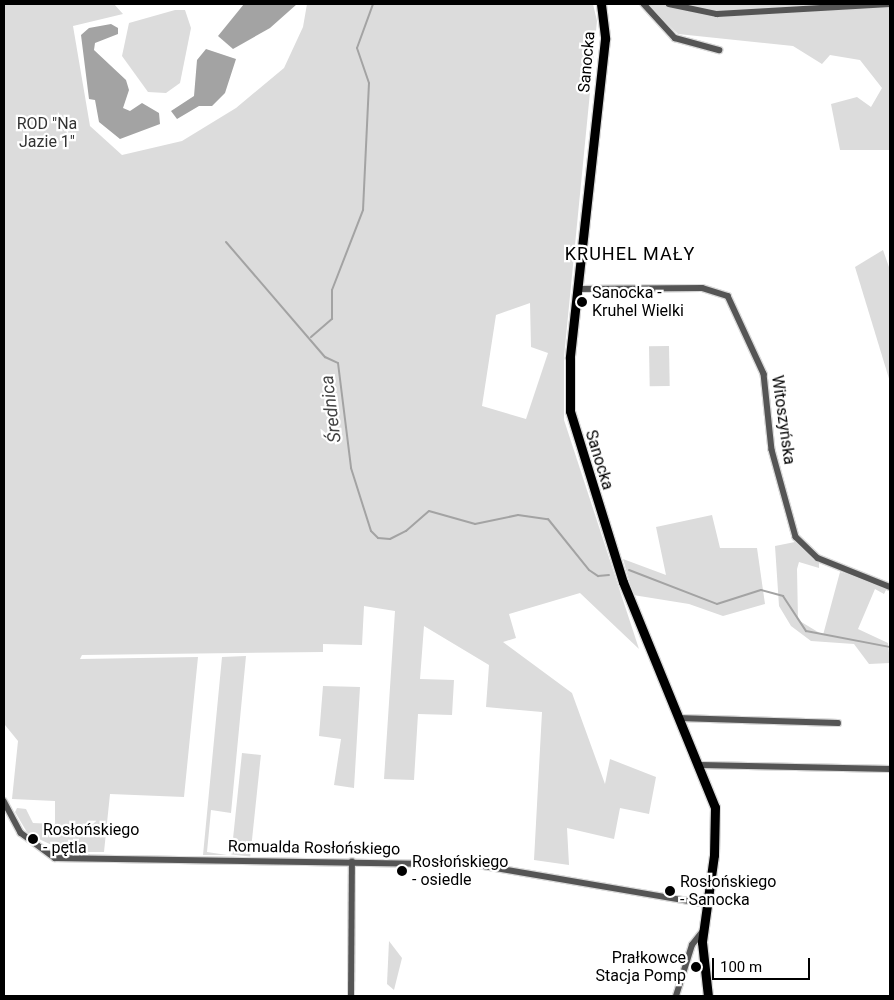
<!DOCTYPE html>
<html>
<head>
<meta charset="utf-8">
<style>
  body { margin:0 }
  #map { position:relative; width:894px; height:1000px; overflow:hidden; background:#fff; font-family:Roboto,sans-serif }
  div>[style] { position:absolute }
  .green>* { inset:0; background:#dcdcdc; transform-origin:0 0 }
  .water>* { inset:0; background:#a3a3a3 }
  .stream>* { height:2px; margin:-1px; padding:0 1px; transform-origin:1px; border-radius:1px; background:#a3a3a3 }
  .roads { filter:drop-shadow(1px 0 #dbdbdb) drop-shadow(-1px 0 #dbdbdb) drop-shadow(0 1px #dbdbdb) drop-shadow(0 -1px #dbdbdb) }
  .minor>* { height:5.5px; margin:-2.75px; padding:0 2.75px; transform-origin:2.75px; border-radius:2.75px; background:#555 }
  .primary>* { height:9px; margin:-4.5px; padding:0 4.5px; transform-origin:4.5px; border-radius:4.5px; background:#000 }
  .dots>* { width:14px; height:14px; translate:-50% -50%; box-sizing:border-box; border:2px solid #fff; border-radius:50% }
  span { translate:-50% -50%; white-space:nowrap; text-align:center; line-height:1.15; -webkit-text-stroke:4.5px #fff; paint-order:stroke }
  .street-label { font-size:16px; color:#000 }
  .park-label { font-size:16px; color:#333 }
  .poi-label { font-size:16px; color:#000 }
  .left { translate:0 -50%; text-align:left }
  .right { translate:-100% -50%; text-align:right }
  .neighbourhood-label { font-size:18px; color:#000; letter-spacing:1px }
  .water-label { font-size:18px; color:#444; font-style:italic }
  .frame { position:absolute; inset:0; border:5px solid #000; pointer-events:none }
  .scale { position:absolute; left:712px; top:958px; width:98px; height:22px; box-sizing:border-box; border:2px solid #000; border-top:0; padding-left:6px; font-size:15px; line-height:18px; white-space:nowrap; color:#000; -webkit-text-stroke:4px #fff; paint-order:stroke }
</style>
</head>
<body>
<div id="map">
  <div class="green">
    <div style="clip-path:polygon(evenodd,4px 4px,114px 4px,123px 14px,73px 26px,90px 126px,122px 155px,182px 141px,236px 108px,284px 68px,303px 27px,307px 4px,593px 4px,597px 21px,564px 357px,564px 420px,639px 649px,580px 593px,509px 614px,516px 638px,503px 642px,572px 693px,605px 784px,610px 759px,656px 777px,649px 814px,620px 808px,614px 839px,567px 828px,569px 865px,534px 860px,542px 712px,486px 707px,489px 665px,424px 626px,420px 679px,454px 680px,452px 715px,418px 714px,414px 780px,384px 779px,395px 611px,364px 606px,362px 645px,323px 644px,323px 652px,82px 655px,80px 659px,198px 657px,184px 797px,110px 794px,104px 852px,67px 852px,28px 834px,15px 812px,17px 808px,26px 809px,33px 823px,55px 824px,55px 801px,12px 799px,18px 741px,5px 725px,4px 738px,4px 4px,530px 303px,531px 347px,548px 353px,526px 419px,482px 406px,496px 315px,530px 303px)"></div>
    <div style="clip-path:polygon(646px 4px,890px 4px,890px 150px,840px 150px,831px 104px,857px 97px,871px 107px,882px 88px,860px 60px,830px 55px,822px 64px,793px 46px,678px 34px)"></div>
    <div style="clip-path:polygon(175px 10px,185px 10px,191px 28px,180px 83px,166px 93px,148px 92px,122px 56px,129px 23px)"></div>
    <div style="clip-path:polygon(883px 250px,890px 270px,890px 382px,855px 267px)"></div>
    <div style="left:669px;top:346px;width:40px;height:20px;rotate:89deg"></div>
    <div style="clip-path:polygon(712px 515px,720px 548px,757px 548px,765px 604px,723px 616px,689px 604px,633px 595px,623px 559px,666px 575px,656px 527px)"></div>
    <div style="clip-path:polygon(795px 542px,819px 563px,819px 568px,799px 562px,797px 569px,798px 620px,823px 635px,840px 572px,877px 582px,887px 588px,884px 594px,875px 589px,858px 629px,888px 643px,890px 663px,869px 664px,854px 644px,811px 641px,791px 626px,779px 606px,775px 546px)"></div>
    <div style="clip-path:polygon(246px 656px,231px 813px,211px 810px,207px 852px,227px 855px,203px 855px,222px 657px)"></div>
    <div style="clip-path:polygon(323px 686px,360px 687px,354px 788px,334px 785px,341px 739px,319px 736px)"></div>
    <div style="left:242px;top:753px;width:19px;height:102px;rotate:6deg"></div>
    <div style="clip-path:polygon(389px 941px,402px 958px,394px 990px,387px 984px)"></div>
  </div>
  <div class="water">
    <div style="clip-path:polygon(244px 4px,297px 4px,270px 28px,233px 49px,218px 36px)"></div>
    <div style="clip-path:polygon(111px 24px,118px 28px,118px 34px,95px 43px,94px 50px,126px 80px,129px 90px,123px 108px,130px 111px,142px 103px,159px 113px,160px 124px,120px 139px,99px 122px,95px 100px,89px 99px,81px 35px,89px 28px)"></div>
    <div style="clip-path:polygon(206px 49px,236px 59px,225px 93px,212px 106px,199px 106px,177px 119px,171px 111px,194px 96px,197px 60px)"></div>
  </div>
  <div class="stream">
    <div style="left:226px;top:242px;width:152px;rotate:49.3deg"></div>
    <div style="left:325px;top:357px;width:14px;rotate:25deg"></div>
    <div style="left:338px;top:363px;width:106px;rotate:82.9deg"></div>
    <div style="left:351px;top:468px;width:66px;rotate:72.4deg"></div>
    <div style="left:371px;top:531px;width:10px;rotate:45deg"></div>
    <div style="left:378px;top:538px;width:12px;rotate:5deg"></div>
    <div style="left:390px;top:539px;width:18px;rotate:-27deg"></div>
    <div style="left:406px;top:531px;width:30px;rotate:-41deg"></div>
    <div style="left:429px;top:511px;width:48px;rotate:15.8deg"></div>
    <div style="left:475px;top:524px;width:44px;rotate:-11.8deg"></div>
    <div style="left:518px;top:515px;width:30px;rotate:8deg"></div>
    <div style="left:548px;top:519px;width:65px;rotate:51.2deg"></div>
    <div style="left:589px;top:570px;width:11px;rotate:34deg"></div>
    <div style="left:598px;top:576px;width:11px;rotate:-5deg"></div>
    <div style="left:311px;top:337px;width:28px;rotate:-41deg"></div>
    <div style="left:332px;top:319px;width:29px;rotate:-90deg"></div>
    <div style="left:332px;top:290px;width:86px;rotate:-68.8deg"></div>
    <div style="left:363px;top:210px;width:127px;rotate:-87.3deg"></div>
    <div style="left:369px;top:83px;width:37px;rotate:-109deg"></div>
    <div style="left:357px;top:48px;width:47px;rotate:-70deg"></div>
    <div style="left:629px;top:570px;width:94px;rotate:21.1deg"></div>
    <div style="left:717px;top:604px;width:46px;rotate:-17.7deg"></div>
    <div style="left:761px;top:590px;width:23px;rotate:15deg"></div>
    <div style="left:783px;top:596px;width:42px;rotate:56.7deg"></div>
    <div style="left:806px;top:631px;width:86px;rotate:10.8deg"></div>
    <div style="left:511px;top:996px;width:6px"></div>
  </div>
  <div class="roads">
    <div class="minor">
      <div style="left:644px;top:4px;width:46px;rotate:47.6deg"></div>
      <div style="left:675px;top:38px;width:46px;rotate:15.3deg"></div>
      <div style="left:669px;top:4px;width:49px;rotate:11.8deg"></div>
      <div style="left:717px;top:14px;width:173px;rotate:-3.3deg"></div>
      <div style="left:577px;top:289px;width:125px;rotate:-0.5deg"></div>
      <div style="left:702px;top:288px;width:27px;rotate:17deg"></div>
      <div style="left:728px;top:296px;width:86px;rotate:65.2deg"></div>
      <div style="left:764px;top:374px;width:76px;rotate:84deg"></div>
      <div style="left:772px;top:450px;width:90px;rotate:74.6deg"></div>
      <div style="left:796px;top:537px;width:30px;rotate:44deg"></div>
      <div style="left:818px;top:558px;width:78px;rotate:21.9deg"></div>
      <div style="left:678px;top:718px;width:160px;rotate:1.8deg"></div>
      <div style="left:701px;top:765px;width:189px;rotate:1.2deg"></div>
      <div style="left:4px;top:801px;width:36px;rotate:62deg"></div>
      <div style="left:21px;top:833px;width:42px;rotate:36.3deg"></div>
      <div style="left:55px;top:858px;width:423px;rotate:0.9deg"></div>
      <div style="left:478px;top:865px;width:232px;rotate:9.7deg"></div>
      <div style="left:351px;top:996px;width:134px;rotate:-89.6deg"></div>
      <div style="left:676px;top:996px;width:53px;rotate:-72.6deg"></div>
      <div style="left:692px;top:945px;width:18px;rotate:-52deg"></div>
    </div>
    <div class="primary">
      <div style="left:601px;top:4px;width:35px;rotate:83deg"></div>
      <div style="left:605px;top:39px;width:321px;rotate:96.3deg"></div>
      <div style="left:570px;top:358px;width:53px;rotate:90deg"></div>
      <div style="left:570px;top:411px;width:179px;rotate:72.8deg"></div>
      <div style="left:623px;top:582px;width:243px;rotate:67.8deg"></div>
      <div style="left:715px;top:807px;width:48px;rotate:91.2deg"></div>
      <div style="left:714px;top:855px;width:88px;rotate:97.9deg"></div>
      <div style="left:702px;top:942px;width:54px;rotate:83.7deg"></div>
    </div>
  </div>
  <div class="dots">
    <div style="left:582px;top:302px;background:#000"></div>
    <div style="left:33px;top:839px;background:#000"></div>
    <div style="left:402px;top:871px;background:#000"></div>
    <div style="left:670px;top:891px;background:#000"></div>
    <div style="left:696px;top:967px;background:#000"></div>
  </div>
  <div class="street-label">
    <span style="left:587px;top:62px;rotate:-85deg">Sanocka</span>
    <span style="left:783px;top:420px;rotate:82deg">Witoszyńska</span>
    <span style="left:599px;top:460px;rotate:73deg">Sanocka</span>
    <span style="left:314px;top:848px;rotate:1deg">Romualda Rosłońskiego</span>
  </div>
  <div class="park-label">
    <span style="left:47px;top:133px">ROD "Na<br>Jazie 1"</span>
  </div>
  <div class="poi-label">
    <span class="left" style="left:592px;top:302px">Sanocka -<br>Kruhel Wielki</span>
    <span class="left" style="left:43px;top:839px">Rosłońskiego<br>- pętla</span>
    <span class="left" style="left:412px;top:871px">Rosłońskiego<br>- osiedle</span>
    <span class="left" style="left:680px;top:891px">Rosłońskiego<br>- Sanocka</span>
    <span class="right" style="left:686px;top:967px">Prałkowce<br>Stacja Pomp</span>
  </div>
  <div class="neighbourhood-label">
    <span style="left:630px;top:254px">KRUHEL MAŁY</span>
  </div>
  <div class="water-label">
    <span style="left:331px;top:409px;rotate:-97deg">Średnica</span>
  </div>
  <div class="frame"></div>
  <div class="scale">100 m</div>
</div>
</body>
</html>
